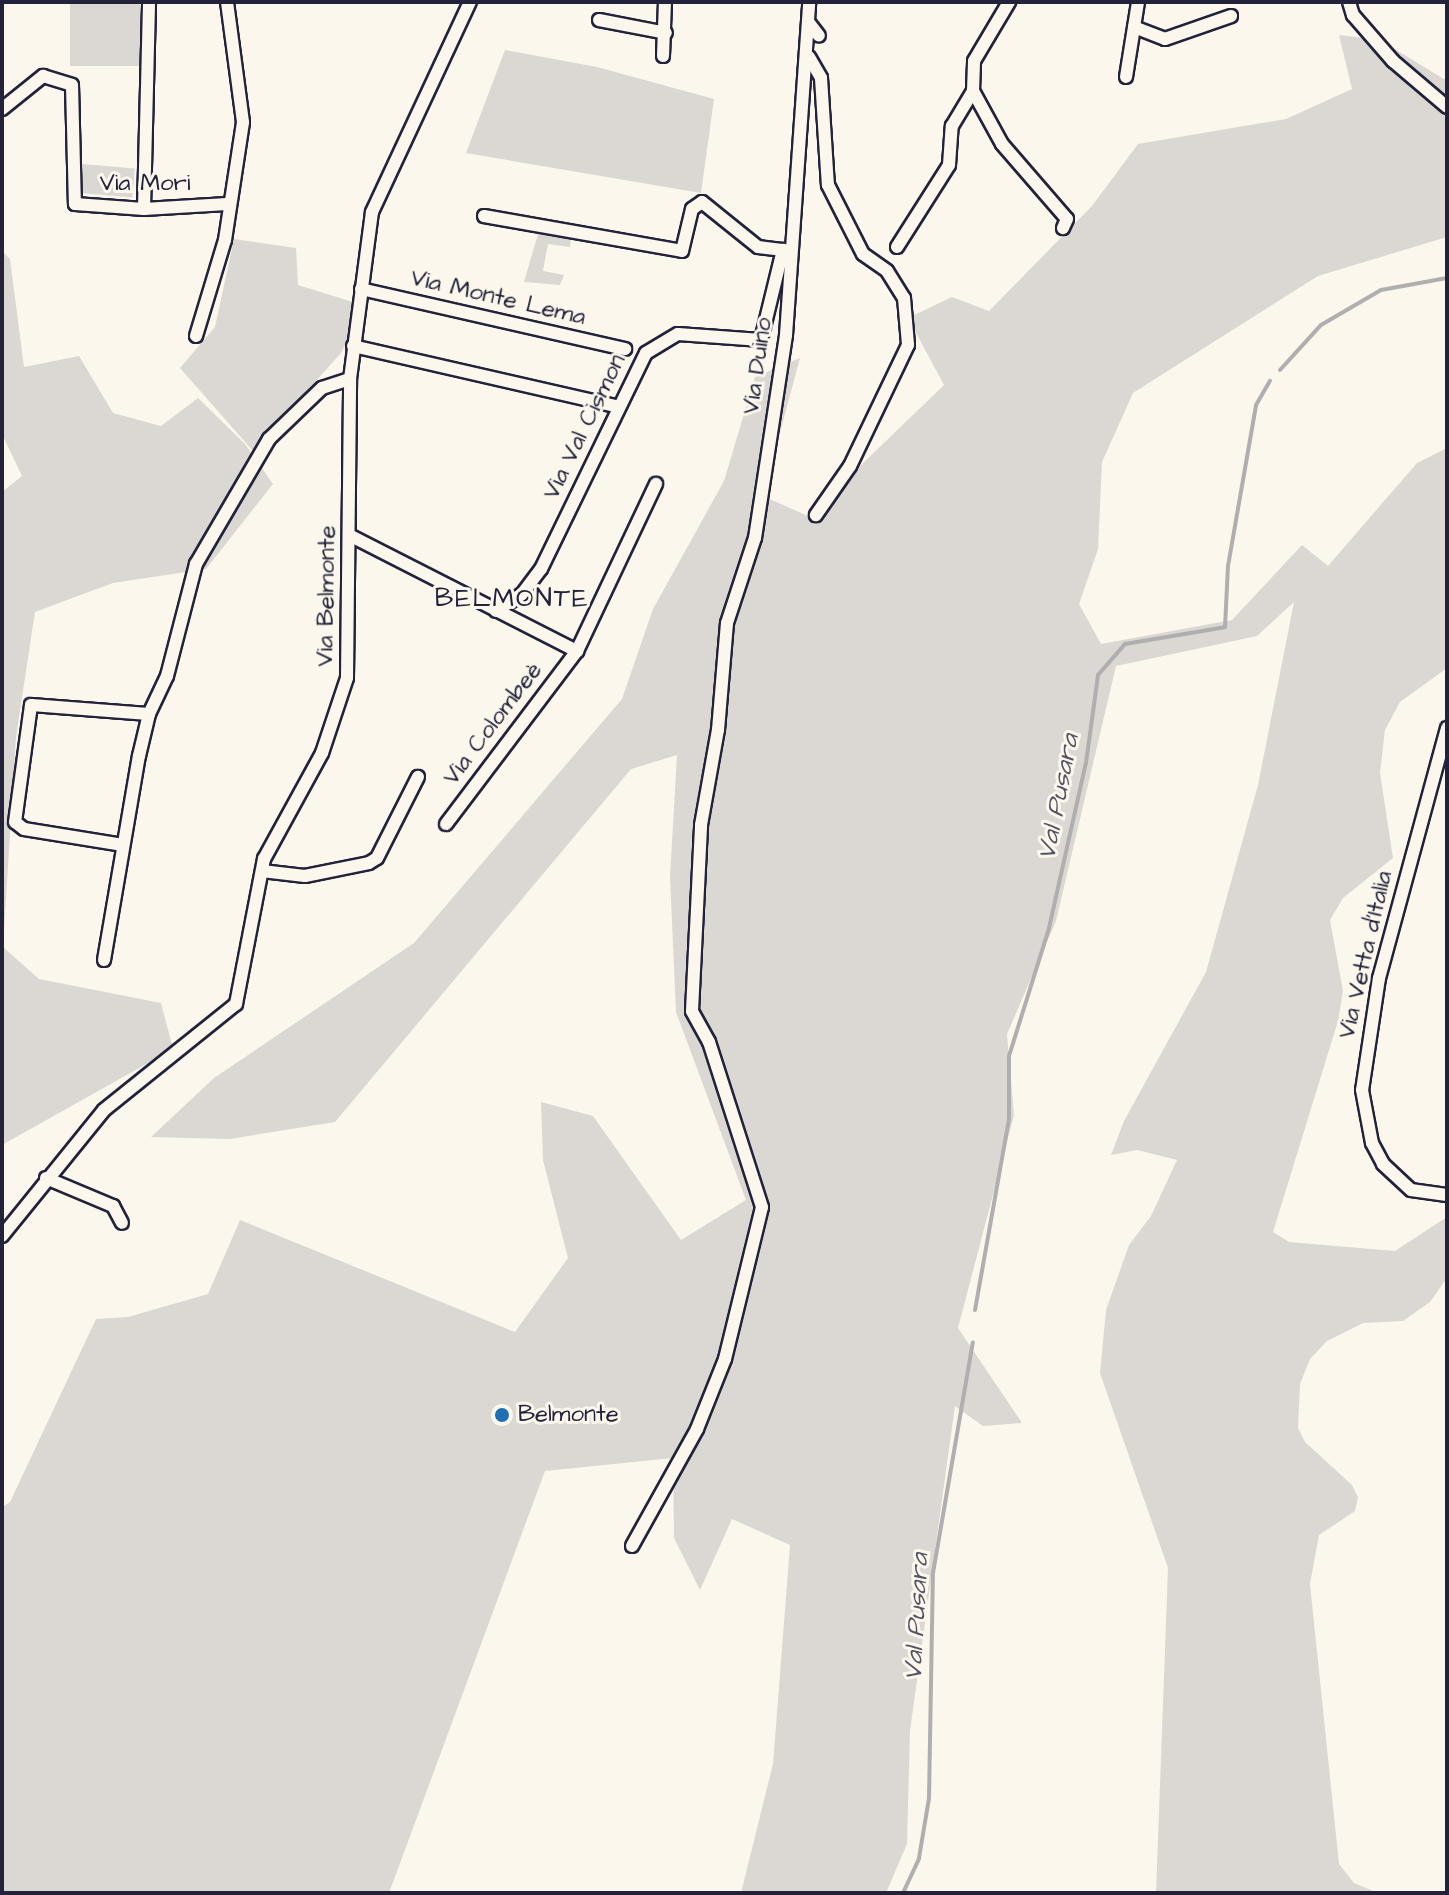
<!DOCTYPE html>
<html>
<head>
<meta charset="utf-8">
<style>
  body { margin:0 }
  #map { position:relative; width:1449px; height:1895px; overflow:hidden; background:#fbf7ec; font-family:"Architects Daughter",sans-serif }
  div>[style] { position:absolute }
  .green>* { inset:0; background:#dbd8d3; transform-origin:0 0 }
  .stream>* { height:4px; margin:-2px; padding:0 2px; transform-origin:2px; border-radius:2px; background:#b1aeb0 }
  .roads { filter:drop-shadow(2px 0 #22223b) drop-shadow(-2px 0 #22223b) drop-shadow(0 2px #22223b) drop-shadow(0 -2px #22223b) }
  .street>* { height:12px; margin:-6px; padding:0 6px; transform-origin:6px; border-radius:6px; background:#fbf7ec }
  .dots>* { width:22px; height:22px; translate:-50% -50%; box-sizing:border-box; border:4px solid #fbf7ec; border-radius:50% }
  span { translate:-50% -50%; white-space:nowrap; text-align:center; line-height:1.15; -webkit-text-stroke:6px #fbf7ec; paint-order:stroke }
  .street-label { font-size:24px; color:#22223b }
  .poi-label { font-size:24px; color:#22223b }
  .left { translate:0 -50%; text-align:left }
  .neighbourhood-label { font-size:26px; color:#22223b; letter-spacing:2px }
  .water-label { font-size:26px; color:#545364; font-style:italic }
  .frame { position:absolute; inset:0; border:4px solid #22223b; pointer-events:none }
</style>
</head>
<body>
<div id="map">
  <div class="green">
    <div style="left:70px;top:2px;width:70px;height:64px"></div>
    <div style="clip-path:polygon(1339px 35px,1380px 40px,1447px 81px,1447px 237px,1318px 276px,1133px 393px,1102px 462px,1098px 549px,1079px 604px,1101px 644px,1232px 620px,1302px 545px,1328px 566px,1417px 463px,1447px 448px,1447px 668px,1400px 702px,1385px 730px,1380px 773px,1393px 858px,1343px 898px,1330px 920px,1343px 991px,1338px 1021px,1273px 1232px,1289px 1242px,1395px 1251px,1447px 1217px,1447px 1278px,1430px 1302px,1403px 1321px,1363px 1323px,1327px 1341px,1310px 1359px,1300px 1384px,1298px 1428px,1305px 1442px,1352px 1485px,1358px 1497px,1355px 1511px,1319px 1535px,1310px 1584px,1339px 1864px,1354px 1883px,1378px 1893px,1156px 1893px,1168px 1568px,1100px 1373px,1106px 1310px,1129px 1245px,1151px 1216px,1177px 1160px,1137px 1150px,1111px 1155px,1124px 1121px,1206px 972px,1258px 785px,1294px 602px,1257px 636px,1116px 666px,1056px 921px,1007px 1034px,1014px 1115px,958px 1328px,1022px 1423px,983px 1426px,955px 1406px,910px 1731px,907px 1844px,886px 1893px,741px 1893px,773px 1764px,790px 1545px,732px 1519px,700px 1590px,674px 1538px,673px 1458px,545px 1471px,389px 1893px,2px 1893px,2px 1507px,10px 1502px,96px 1319px,128px 1317px,208px 1294px,240px 1220px,515px 1332px,568px 1258px,543px 1160px,541px 1102px,593px 1116px,681px 1240px,746px 1200px,676px 1012px,670px 877px,677px 755px,631px 769px,335px 1122px,230px 1139px,151px 1137px,214px 1078px,414px 943px,622px 699px,653px 609px,724px 481px,755px 377px,800px 358px,763px 496px,819px 521px,859px 467px,944px 385px,908px 318px,952px 297px,989px 311px,1092px 206px,1138px 144px,1286px 119px,1352px 89px)"></div>
    <div style="clip-path:polygon(505px 50px,597px 67px,714px 99px,701px 193px,466px 153px)"></div>
    <div style="left:82px;top:164px;width:53px;height:29px;rotate:5deg"></div>
    <div style="clip-path:polygon(538px 234px,571px 239px,570px 247px,548px 244px,543px 271px,564px 275px,560px 285px,524px 282px)"></div>
    <div style="clip-path:polygon(234px 239px,296px 248px,298px 285px,353px 302px,349px 337px,341px 353px,253px 451px,180px 368px,215px 327px)"></div>
    <div style="clip-path:polygon(2px 251px,10px 259px,24px 367px,79px 356px,113px 413px,161px 426px,198px 398px,245px 444px,273px 484px,206px 569px,113px 583px,35px 612px,16px 737px,3px 947px,39px 979px,161px 1003px,173px 1049px,2px 1145px,2px 492px,22px 476px,2px 434px)"></div>
  </div>
  <div class="stream">
    <div style="left:1280px;top:370px;width:61px;rotate:-47.7deg"></div>
    <div style="left:1321px;top:325px;width:69px;rotate:-30.3deg"></div>
    <div style="left:1381px;top:290px;width:67px;rotate:-10.3deg"></div>
    <div style="left:975px;top:1310px;width:194px;rotate:-79.9deg"></div>
    <div style="left:1009px;top:1119px;width:63px;rotate:-90deg"></div>
    <div style="left:1009px;top:1056px;width:134px;rotate:-72.6deg"></div>
    <div style="left:1049px;top:928px;width:169px;rotate:-77.4deg"></div>
    <div style="left:1086px;top:763px;width:89px;rotate:-82.2deg"></div>
    <div style="left:1098px;top:675px;width:41px;rotate:-48.9deg"></div>
    <div style="left:1125px;top:644px;width:101px;rotate:-9.6deg"></div>
    <div style="left:1225px;top:627px;width:61px;rotate:-87.2deg"></div>
    <div style="left:1228px;top:566px;width:163px;rotate:-80.1deg"></div>
    <div style="left:1256px;top:405px;width:28px;rotate:-60deg"></div>
    <div style="left:903px;top:1893px;width:38px;rotate:-65deg"></div>
    <div style="left:919px;top:1858px;width:61px;rotate:-80.5deg"></div>
    <div style="left:929px;top:1798px;width:225px;rotate:-89deg"></div>
    <div style="left:933px;top:1573px;width:234px;rotate:-80.2deg"></div>
  </div>
  <div class="roads">
    <div class="street">
      <div style="left:1349px;top:2px;width:14px;rotate:73deg"></div>
      <div style="left:1353px;top:15px;width:61px;rotate:49deg"></div>
      <div style="left:1393px;top:61px;width:71px;rotate:40.4deg"></div>
      <div style="left:599px;top:20px;width:68px;rotate:11deg"></div>
      <div style="left:809px;top:23px;width:16px;rotate:52deg"></div>
      <div style="left:1134px;top:27px;width:33px;rotate:21deg"></div>
      <div style="left:1165px;top:39px;width:70px;rotate:-19.2deg"></div>
      <div style="left:663px;top:56px;width:54px;rotate:-87.9deg"></div>
      <div style="left:809px;top:57px;width:24px;rotate:60deg"></div>
      <div style="left:821px;top:78px;width:107px;rotate:86.3deg"></div>
      <div style="left:828px;top:185px;width:77px;rotate:63.1deg"></div>
      <div style="left:863px;top:254px;width:29px;rotate:35deg"></div>
      <div style="left:887px;top:271px;width:32px;rotate:58deg"></div>
      <div style="left:904px;top:298px;width:47px;rotate:85.1deg"></div>
      <div style="left:908px;top:345px;width:134px;rotate:115.6deg"></div>
      <div style="left:850px;top:466px;width:60px;rotate:124.8deg"></div>
      <div style="left:1126px;top:77px;width:76px;rotate:-80.9deg"></div>
      <div style="left:973px;top:91px;width:60px;rotate:61.3deg"></div>
      <div style="left:1002px;top:144px;width:99px;rotate:49.1deg"></div>
      <div style="left:1067px;top:219px;width:10px;rotate:114deg"></div>
      <div style="left:2px;top:109px;width:53px;rotate:-38.8deg"></div>
      <div style="left:43px;top:76px;width:30px;rotate:17deg"></div>
      <div style="left:72px;top:85px;width:119px;rotate:88.6deg"></div>
      <div style="left:75px;top:204px;width:69px;rotate:4.1deg"></div>
      <div style="left:144px;top:209px;width:83px;rotate:-3.4deg"></div>
      <div style="left:144px;top:209px;width:207px;rotate:-88.6deg"></div>
      <div style="left:484px;top:216px;width:201px;rotate:10deg"></div>
      <div style="left:682px;top:251px;width:43px;rotate:-76.6deg"></div>
      <div style="left:692px;top:209px;width:12px;rotate:-35deg"></div>
      <div style="left:702px;top:202px;width:72px;rotate:38.8deg"></div>
      <div style="left:758px;top:247px;width:32px;rotate:7deg"></div>
      <div style="left:897px;top:247px;width:97px;rotate:-57.6deg"></div>
      <div style="left:949px;top:165px;width:39px;rotate:-86deg"></div>
      <div style="left:952px;top:126px;width:41px;rotate:-59deg"></div>
      <div style="left:973px;top:91px;width:30px;rotate:-88deg"></div>
      <div style="left:974px;top:61px;width:69px;rotate:-59.3deg"></div>
      <div style="left:361px;top:289px;width:271px;rotate:12.8deg"></div>
      <div style="left:196px;top:336px;width:100px;rotate:-73.2deg"></div>
      <div style="left:225px;top:240px;width:119px;rotate:-81.3deg"></div>
      <div style="left:243px;top:122px;width:121px;rotate:-97.6deg"></div>
      <div style="left:353px;top:346px;width:273px;rotate:12.9deg"></div>
      <div style="left:351px;top:536px;width:254px;rotate:27deg"></div>
      <div style="left:496px;top:611px;width:31px;rotate:-33deg"></div>
      <div style="left:522px;top:594px;width:31px;rotate:-53deg"></div>
      <div style="left:541px;top:569px;width:240px;rotate:-64.1deg"></div>
      <div style="left:646px;top:353px;width:37px;rotate:-31deg"></div>
      <div style="left:678px;top:334px;width:83px;rotate:4.1deg"></div>
      <div style="left:761px;top:340px;width:93px;rotate:-76.3deg"></div>
      <div style="left:1447px;top:728px;width:259px;rotate:105.2deg"></div>
      <div style="left:1379px;top:978px;width:113px;rotate:98.6deg"></div>
      <div style="left:1362px;top:1090px;width:54px;rotate:79.3deg"></div>
      <div style="left:1372px;top:1143px;width:24px;rotate:62deg"></div>
      <div style="left:1383px;top:1164px;width:38px;rotate:43deg"></div>
      <div style="left:1411px;top:1190px;width:36px;rotate:8deg"></div>
      <div style="left:446px;top:824px;width:217px;rotate:-52.9deg"></div>
      <div style="left:577px;top:651px;width:185px;rotate:-64.7deg"></div>
      <div style="left:123px;top:845px;width:100px;rotate:-170.8deg"></div>
      <div style="left:24px;top:829px;width:11px;rotate:-142deg"></div>
      <div style="left:15px;top:822px;width:118px;rotate:-82.2deg"></div>
      <div style="left:31px;top:705px;width:118px;rotate:4.4deg"></div>
      <div style="left:262px;top:871px;width:43px;rotate:6.6deg"></div>
      <div style="left:305px;top:876px;width:65px;rotate:-11.5deg"></div>
      <div style="left:369px;top:863px;width:9px;rotate:-32deg"></div>
      <div style="left:377px;top:858px;width:91px;rotate:-63.2deg"></div>
      <div style="left:104px;top:960px;width:207px;rotate:-80.3deg"></div>
      <div style="left:139px;top:756px;width:43px;rotate:-76.6deg"></div>
      <div style="left:149px;top:714px;width:42px;rotate:-64.7deg"></div>
      <div style="left:167px;top:676px;width:116px;rotate:-75.5deg"></div>
      <div style="left:196px;top:564px;width:145px;rotate:-59.7deg"></div>
      <div style="left:269px;top:439px;width:74px;rotate:-43.9deg"></div>
      <div style="left:322px;top:388px;width:29px;rotate:-18deg"></div>
      <div style="left:46px;top:1178px;width:73px;rotate:22.7deg"></div>
      <div style="left:113px;top:1206px;width:19px;rotate:62deg"></div>
      <div style="left:2px;top:1236px;width:162px;rotate:-51deg"></div>
      <div style="left:104px;top:1110px;width:169px;rotate:-38.8deg"></div>
      <div style="left:236px;top:1004px;width:148px;rotate:-79.1deg"></div>
      <div style="left:264px;top:859px;width:121px;rotate:-61.3deg"></div>
      <div style="left:322px;top:753px;width:79px;rotate:-71.6deg"></div>
      <div style="left:347px;top:678px;width:299px;rotate:-89.4deg"></div>
      <div style="left:350px;top:379px;width:168px;rotate:-82.5deg"></div>
      <div style="left:372px;top:212px;width:232px;rotate:-65deg"></div>
      <div style="left:632px;top:1546px;width:134px;rotate:-60.9deg"></div>
      <div style="left:697px;top:1429px;width:75px;rotate:-68.2deg"></div>
      <div style="left:725px;top:1359px;width:156px;rotate:-76.3deg"></div>
      <div style="left:762px;top:1207px;width:173px;rotate:-107.8deg"></div>
      <div style="left:709px;top:1042px;width:35px;rotate:-119deg"></div>
      <div style="left:692px;top:1011px;width:186px;rotate:-87.2deg"></div>
      <div style="left:701px;top:825px;width:97px;rotate:-79.9deg"></div>
      <div style="left:718px;top:730px;width:107px;rotate:-85.2deg"></div>
      <div style="left:727px;top:623px;width:89px;rotate:-71.8deg"></div>
      <div style="left:755px;top:538px;width:205px;rotate:-81.3deg"></div>
      <div style="left:786px;top:335px;width:334px;rotate:-86deg"></div>
    </div>
  </div>
  <div class="dots">
    <div style="left:502px;top:1415px;background:#1f6fb2"></div>
  </div>
  <div class="street-label">
    <span style="left:145px;top:184px">Via Mori</span>
    <span style="left:498px;top:298px;rotate:13deg">Via Monte Lema</span>
    <span style="left:758px;top:366px;rotate:-82deg">Via Duino</span>
    <span style="left:585px;top:427px;rotate:-64deg">Via Val Cismon</span>
    <span style="left:327px;top:596px;rotate:-89deg">Via Belmonte</span>
    <span style="left:493px;top:724px;rotate:-53deg">Via Colombeè</span>
    <span style="left:1366px;top:955px;rotate:-77deg">Via Vetta d'Italia</span>
  </div>
  <div class="poi-label">
    <span class="left" style="left:518px;top:1415px">Belmonte</span>
  </div>
  <div class="neighbourhood-label">
    <span style="left:512px;top:599px">BELMONTE</span>
  </div>
  <div class="water-label">
    <span style="left:1059px;top:797px;rotate:-79deg">Val Pusara</span>
    <span style="left:917px;top:1617px;rotate:-87deg">Val Pusara</span>
  </div>
  <div class="frame"></div>
</div>
</body>
</html>
